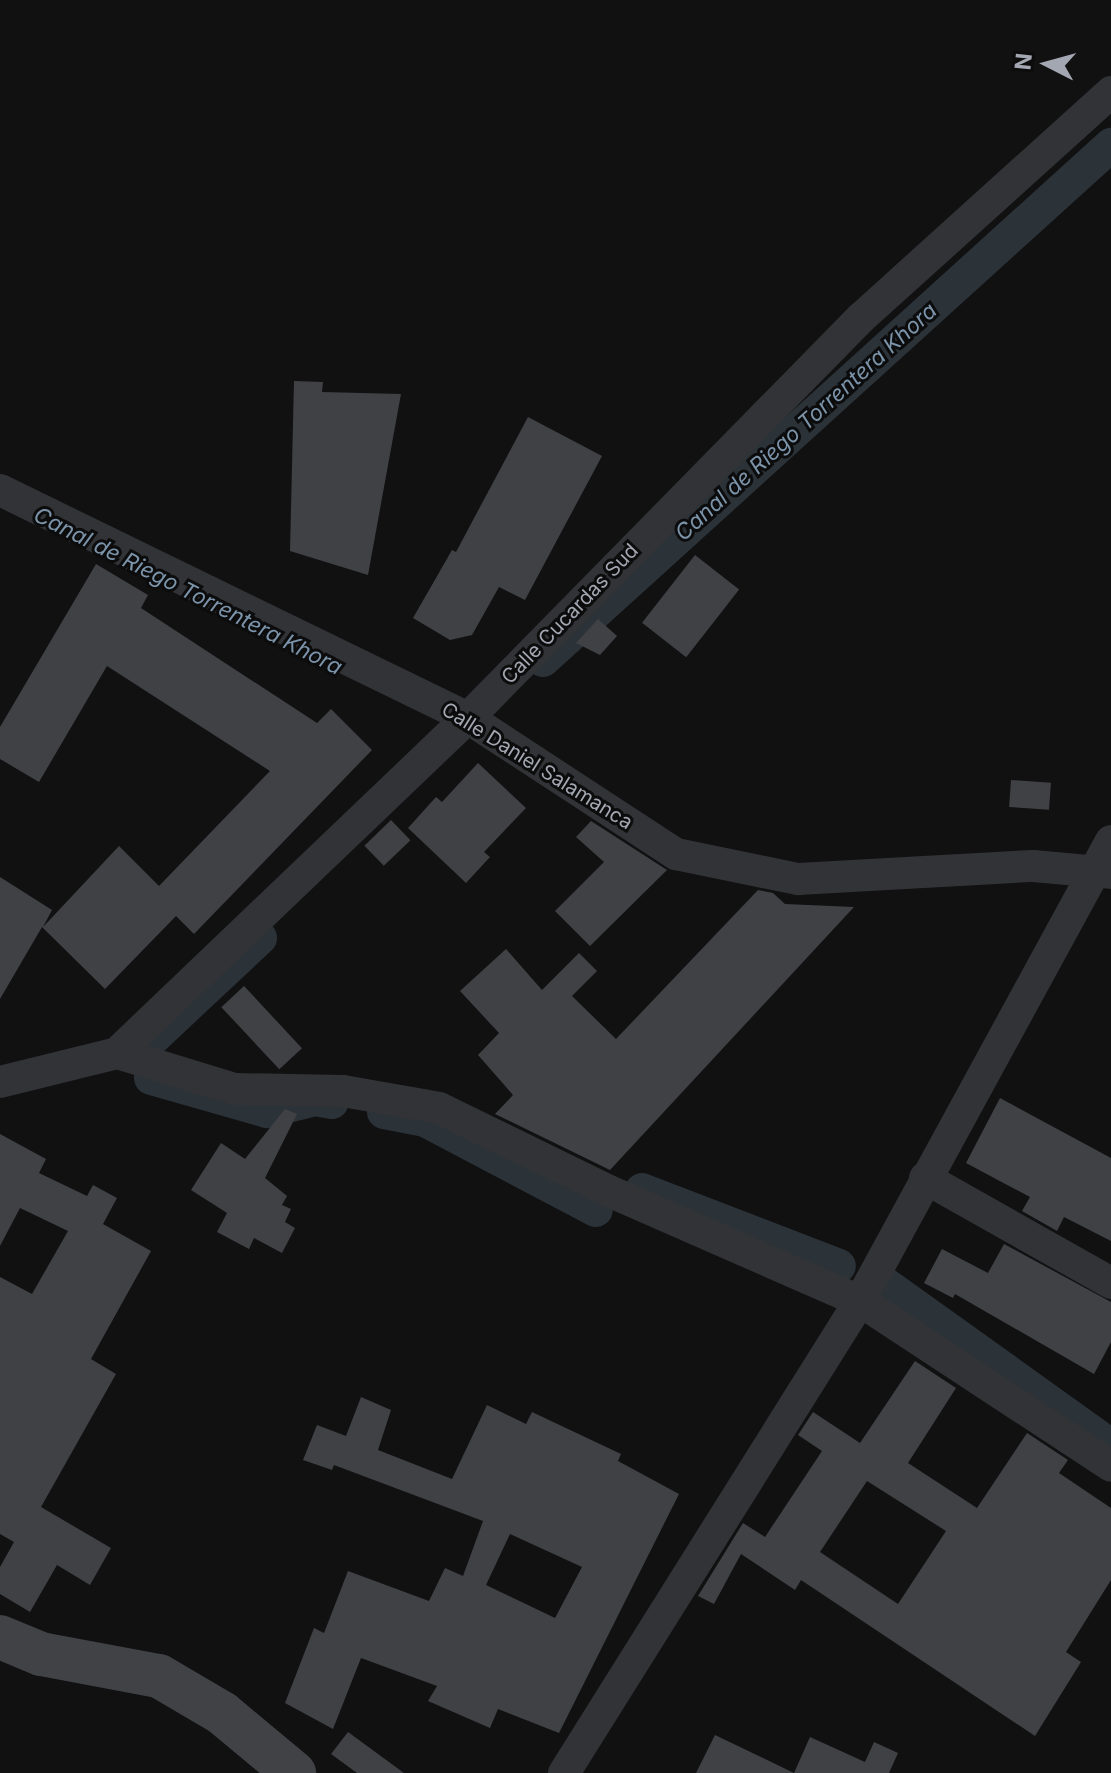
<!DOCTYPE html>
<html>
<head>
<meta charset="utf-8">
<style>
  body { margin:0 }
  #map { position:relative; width:1111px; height:1773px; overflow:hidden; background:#111112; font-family:Inter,sans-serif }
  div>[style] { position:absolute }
  .canal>* { height:34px; margin:-17px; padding:0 17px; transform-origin:17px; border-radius:17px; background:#2b3339 }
  .building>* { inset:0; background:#404145; transform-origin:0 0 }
  .minor>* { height:32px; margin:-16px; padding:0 16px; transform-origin:16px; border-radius:16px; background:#323336 }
  .secondary>* { height:44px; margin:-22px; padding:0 22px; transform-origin:22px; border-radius:22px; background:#404246 }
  span { translate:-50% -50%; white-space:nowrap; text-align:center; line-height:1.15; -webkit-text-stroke:6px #0c0c0d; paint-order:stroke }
  .street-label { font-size:20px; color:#a3a7b1 }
  .water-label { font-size:22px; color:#7c94aa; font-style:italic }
  .north { position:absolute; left:1007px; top:24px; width:80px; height:80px; -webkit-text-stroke:6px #0c0c0d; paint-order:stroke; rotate:276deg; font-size:22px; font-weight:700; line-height:32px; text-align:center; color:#a3a7b1 }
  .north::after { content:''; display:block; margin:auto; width:28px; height:36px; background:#a3a7b1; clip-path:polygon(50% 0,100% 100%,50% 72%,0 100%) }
</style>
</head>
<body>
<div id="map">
  <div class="canal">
    <div style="left:543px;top:660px;width:767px;rotate:-42.2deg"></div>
    <div style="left:152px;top:1039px;width:148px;rotate:-43.1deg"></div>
    <div style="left:151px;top:1078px;width:121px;rotate:15.9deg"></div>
    <div style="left:267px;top:1111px;width:50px;rotate:-13.8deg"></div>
    <div style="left:316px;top:1099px;width:16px;rotate:11deg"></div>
    <div style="left:384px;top:1112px;width:42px;rotate:11deg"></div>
    <div style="left:425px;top:1120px;width:193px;rotate:27.8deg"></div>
    <div style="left:642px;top:1190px;width:211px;rotate:21.1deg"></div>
    <div style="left:885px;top:1284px;width:278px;rotate:35.6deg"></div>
  </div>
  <div class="building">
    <div style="clip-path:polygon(294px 381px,323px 382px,322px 392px,401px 394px,368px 575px,290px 551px)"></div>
    <div style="clip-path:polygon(528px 417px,602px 456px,525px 600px,499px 587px,472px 635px,450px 640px,413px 618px,452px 550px,456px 552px)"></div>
    <div style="left:695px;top:555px;width:56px;height:86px;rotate:38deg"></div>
    <div style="clip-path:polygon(96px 564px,148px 595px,141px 608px,317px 723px,331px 709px,372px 750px,194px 934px,176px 916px,105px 989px,42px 927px,0 999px,0 877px,52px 910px,43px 927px,119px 846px,159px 886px,270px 771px,107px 666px,39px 782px,0 759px,0 727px)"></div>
    <div style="clip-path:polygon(598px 619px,617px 636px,600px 655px,576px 643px)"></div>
    <div style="clip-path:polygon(478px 763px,526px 808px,484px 852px,490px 857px,466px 883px,408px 828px,436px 797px,442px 802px)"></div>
    <div style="left:1011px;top:780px;width:40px;height:27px;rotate:4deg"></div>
    <div style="left:391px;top:820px;width:28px;height:37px;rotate:46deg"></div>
    <div style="clip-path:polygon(591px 821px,667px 870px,590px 946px,555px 911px,604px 862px,576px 837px)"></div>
    <div style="clip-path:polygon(758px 890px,773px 893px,785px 904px,854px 907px,610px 1170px,495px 1114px,513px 1095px,478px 1055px,499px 1033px,460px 991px,506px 949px,542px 990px,579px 953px,597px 971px,572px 996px,616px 1039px)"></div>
    <div style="left:244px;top:986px;width:85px;height:31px;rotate:47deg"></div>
    <div style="clip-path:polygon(1000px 1098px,1111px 1158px,1111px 1241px,1064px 1217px,1057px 1231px,1022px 1211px,1030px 1197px,966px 1163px)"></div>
    <div style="clip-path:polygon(285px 1109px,297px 1114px,265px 1178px,287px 1196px,282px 1205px,291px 1209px,285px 1222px,295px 1228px,282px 1253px,254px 1238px,249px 1249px,217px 1232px,227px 1213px,191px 1190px,221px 1143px,245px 1159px)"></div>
    <div style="clip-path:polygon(0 1134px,46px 1159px,39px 1173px,87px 1196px,93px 1185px,117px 1198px,103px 1224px,151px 1251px,91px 1359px,116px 1374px,41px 1507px,111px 1548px,90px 1585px,57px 1565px,30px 1612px,0 1594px,0 1567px,14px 1542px,0 1534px,0 1277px,32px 1294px,68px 1231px,20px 1208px,0 1246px)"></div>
    <div style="clip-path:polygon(1004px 1244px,1111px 1302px,1111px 1342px,1094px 1374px,955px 1294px,953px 1298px,924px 1283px,942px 1249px,988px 1273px)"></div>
    <div style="clip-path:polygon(evenodd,915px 1361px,956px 1388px,908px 1463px,977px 1508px,1027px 1433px,1068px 1460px,1059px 1473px,1111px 1508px,1111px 1580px,1066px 1652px,1081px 1662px,1035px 1736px,801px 1580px,795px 1590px,741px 1554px,714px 1604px,698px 1596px,743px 1523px,765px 1537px,822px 1451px,798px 1435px,813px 1412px,860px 1443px,915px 1361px,867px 1481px,946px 1531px,898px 1604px,820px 1552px,867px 1481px)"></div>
    <div style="clip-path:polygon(evenodd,361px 1397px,391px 1410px,378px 1450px,452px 1479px,487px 1405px,526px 1424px,532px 1412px,621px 1454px,618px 1461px,679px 1494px,559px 1733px,498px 1709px,490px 1728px,428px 1701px,437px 1686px,361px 1658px,333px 1729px,285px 1703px,314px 1628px,324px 1633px,348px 1571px,429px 1601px,445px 1568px,463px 1576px,483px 1521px,334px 1465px,332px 1470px,303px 1460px,317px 1425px,346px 1436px,361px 1397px,510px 1534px,582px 1567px,555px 1618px,486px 1585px,510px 1534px)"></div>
    <div style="clip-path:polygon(348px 1732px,404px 1773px,357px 1773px,331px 1754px)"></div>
    <div style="clip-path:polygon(715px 1735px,794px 1773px,810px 1737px,865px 1762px,874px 1742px,898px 1753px,889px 1773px,696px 1773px)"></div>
  </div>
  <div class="minor">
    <div style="left:0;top:490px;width:521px;rotate:25.97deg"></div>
    <div style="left:468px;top:718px;width:249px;rotate:33.2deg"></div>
    <div style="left:676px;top:854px;width:125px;rotate:11.6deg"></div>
    <div style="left:798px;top:879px;width:235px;rotate:-3.2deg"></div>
    <div style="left:1033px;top:866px;width:78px;rotate:5.1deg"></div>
    <div style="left:117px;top:1053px;width:123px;rotate:17deg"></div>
    <div style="left:235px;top:1089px;width:108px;rotate:1.1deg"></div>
    <div style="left:343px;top:1091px;width:97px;rotate:10deg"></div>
    <div style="left:439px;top:1108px;width:189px;rotate:26deg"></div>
    <div style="left:609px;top:1191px;width:274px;rotate:23.7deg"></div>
    <div style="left:860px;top:1301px;width:300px;rotate:33.3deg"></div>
    <div style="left:0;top:1082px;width:121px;rotate:-13.9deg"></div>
    <div style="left:117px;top:1053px;width:485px;rotate:-43.7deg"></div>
    <div style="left:468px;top:718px;width:561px;rotate:-45.51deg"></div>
    <div style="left:861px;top:318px;width:337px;rotate:-42.1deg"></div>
    <div style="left:925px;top:1178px;width:214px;rotate:29.4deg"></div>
    <div style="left:564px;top:1773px;width:557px;rotate:-57.91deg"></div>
    <div style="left:860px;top:1301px;width:524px;rotate:-61.38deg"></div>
  </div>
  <div class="secondary">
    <div style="left:0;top:1637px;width:44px;rotate:22.5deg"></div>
    <div style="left:41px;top:1654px;width:120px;rotate:10.6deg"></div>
    <div style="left:159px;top:1676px;width:73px;rotate:30.4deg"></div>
    <div style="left:222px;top:1713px;width:94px;rotate:39.8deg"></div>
  </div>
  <div class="street-label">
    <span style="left:570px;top:614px;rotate:-46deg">Calle Cucardas Sud</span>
    <span style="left:537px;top:766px;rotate:32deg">Calle Daniel Salamanca</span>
  </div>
  <div class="water-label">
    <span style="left:806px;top:422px;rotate:-42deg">Canal de Riego Torrentera Khora</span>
    <span style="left:188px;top:591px;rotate:27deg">Canal de Riego Torrentera Khora</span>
  </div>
  <div class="north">N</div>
</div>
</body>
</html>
